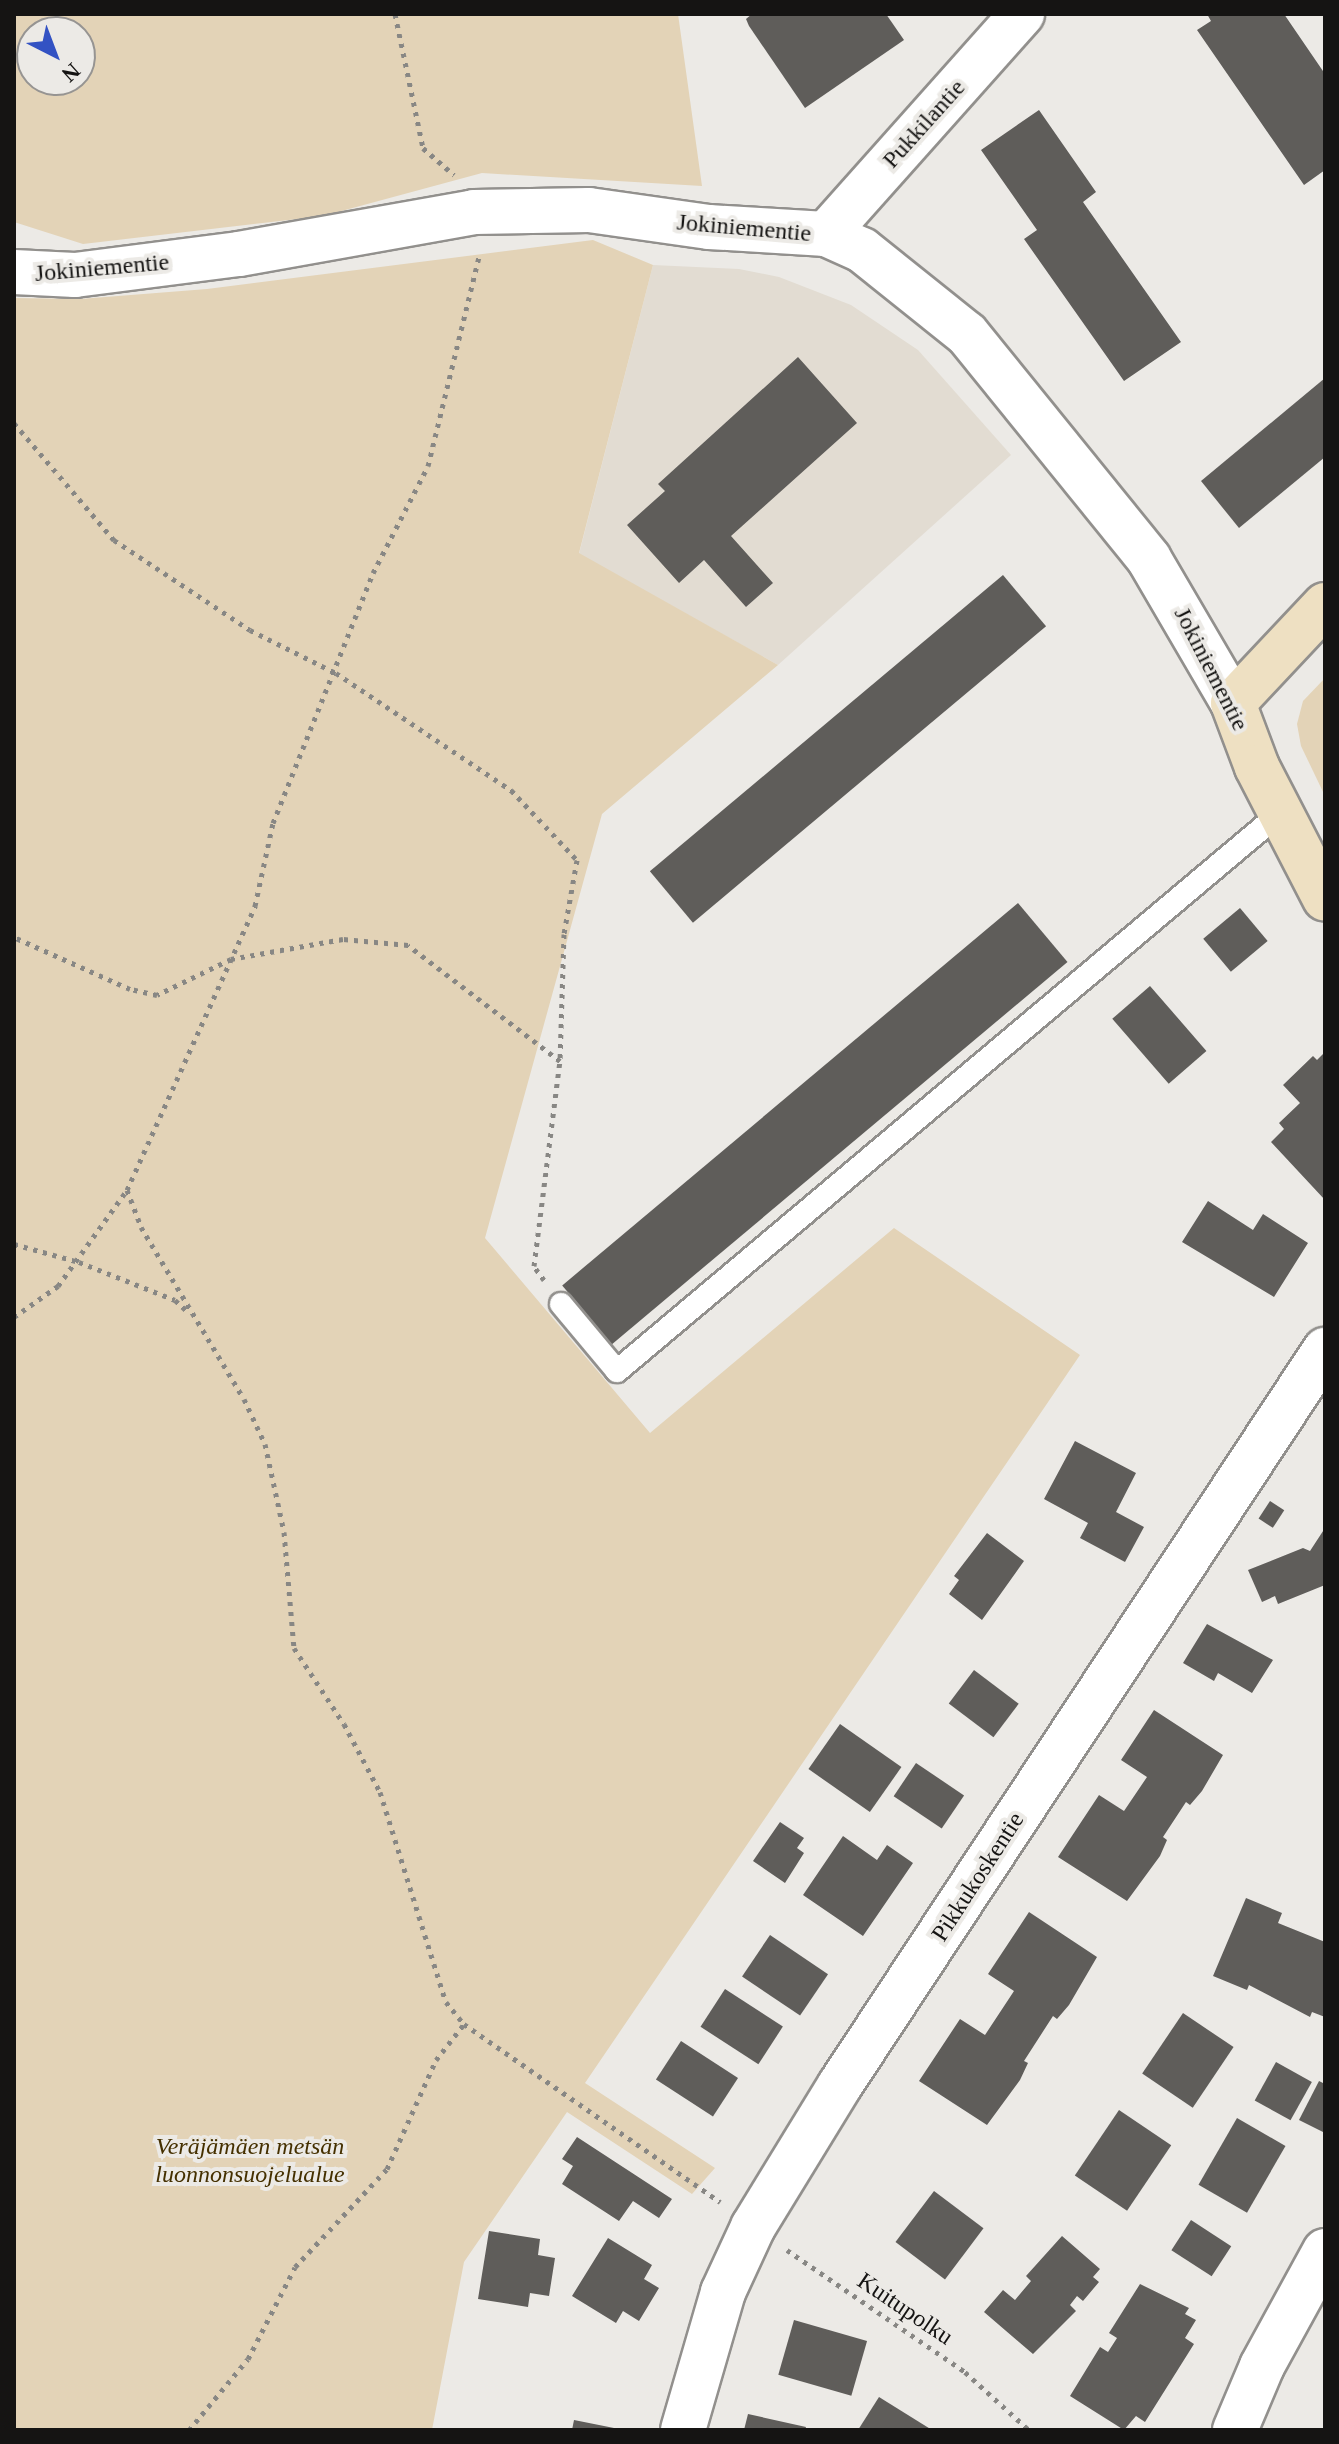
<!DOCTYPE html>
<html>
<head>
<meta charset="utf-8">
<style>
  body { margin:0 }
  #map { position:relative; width:1339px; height:2444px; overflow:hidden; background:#eceae6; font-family:Georgia,serif }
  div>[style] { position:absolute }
  .built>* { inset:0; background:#e2dcd2 }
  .green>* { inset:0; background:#e3d3b7 }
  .building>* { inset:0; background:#5f5d5a; transform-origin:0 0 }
  .path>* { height:5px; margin-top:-2.5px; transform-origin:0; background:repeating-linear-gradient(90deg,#888784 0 4px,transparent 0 10px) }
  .roads { filter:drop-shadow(2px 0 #92908d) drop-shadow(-2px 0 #92908d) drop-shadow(0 2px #92908d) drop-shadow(0 -2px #92908d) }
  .lane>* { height:22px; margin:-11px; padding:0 11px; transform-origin:11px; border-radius:11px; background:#fff }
  .street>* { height:44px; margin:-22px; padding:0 22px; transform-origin:22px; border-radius:22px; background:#fff }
  .secondary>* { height:44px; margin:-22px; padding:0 22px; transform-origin:22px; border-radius:22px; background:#eee0c2 }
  span { translate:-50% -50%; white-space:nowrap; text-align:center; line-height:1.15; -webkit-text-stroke:8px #eceae6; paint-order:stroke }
  .street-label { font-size:24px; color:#151413 }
  .park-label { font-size:24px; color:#453000; font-style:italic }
  .frame { position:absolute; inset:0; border:16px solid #151413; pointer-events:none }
  .north { position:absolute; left:16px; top:16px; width:80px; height:80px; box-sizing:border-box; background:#eceae6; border:2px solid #969492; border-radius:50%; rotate:138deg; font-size:22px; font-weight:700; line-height:32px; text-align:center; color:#151413 }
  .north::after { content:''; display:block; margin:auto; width:28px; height:36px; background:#3352c3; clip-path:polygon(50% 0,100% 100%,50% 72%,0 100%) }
</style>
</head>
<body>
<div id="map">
  <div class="built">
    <div style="clip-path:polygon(653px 265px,739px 269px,779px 277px,851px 305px,918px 350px,1011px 455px,778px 665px,579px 554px)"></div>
  </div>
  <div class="green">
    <div style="clip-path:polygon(evenodd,14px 14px,678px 14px,702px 186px,482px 173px,323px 216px,83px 244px,14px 222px,14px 14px,32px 32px,80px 32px,80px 80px,32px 80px,32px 32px)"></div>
    <div style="clip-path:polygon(593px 240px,653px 265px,579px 553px,778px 665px,602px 814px,485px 1238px,650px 1433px,894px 1228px,1080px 1355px,585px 2083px,715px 2168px,692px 2194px,567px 2112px,464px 2262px,432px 2430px,14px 2430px,14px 298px,80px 299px,207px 289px)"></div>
    <div style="clip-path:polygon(1325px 678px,1325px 796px,1301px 746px,1297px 724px,1303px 701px)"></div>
  </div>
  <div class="building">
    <div style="clip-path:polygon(752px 14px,886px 14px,904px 40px,805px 108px,749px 26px,746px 19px)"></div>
    <div style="clip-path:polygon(1207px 14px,1284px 14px,1325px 74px,1325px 170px,1304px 185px,1197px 30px,1211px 21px)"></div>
    <div style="clip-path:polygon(1039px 110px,1096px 192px,1083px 202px,1181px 342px,1124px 381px,1024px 239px,1037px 230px,981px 150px)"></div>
    <div style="clip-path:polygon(798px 357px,857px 423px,731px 536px,773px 583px,746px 607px,704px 560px,679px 583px,627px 525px,665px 491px,658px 484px)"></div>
    <div style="clip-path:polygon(1325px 378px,1325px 457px,1239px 528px,1201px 481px)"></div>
    <div style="left:1003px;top:575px;width:67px;height:461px;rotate:50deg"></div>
    <div style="left:1018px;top:903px;width:77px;height:595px;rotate:50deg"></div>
    <div style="left:1240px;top:908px;width:43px;height:48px;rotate:50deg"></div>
    <div style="left:1150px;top:986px;width:86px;height:50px;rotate:49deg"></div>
    <div style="clip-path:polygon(1325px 1052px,1325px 1200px,1271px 1142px,1284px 1129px,1279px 1123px,1300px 1103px,1283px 1085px,1313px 1056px,1317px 1060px)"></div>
    <div style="clip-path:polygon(1208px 1201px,1253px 1230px,1263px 1214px,1308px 1243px,1274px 1297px,1182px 1242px)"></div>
    <div style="clip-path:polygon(1075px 1441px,1136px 1473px,1116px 1512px,1144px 1527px,1125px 1562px,1080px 1538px,1088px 1523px,1044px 1499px)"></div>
    <div style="left:1270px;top:1501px;width:17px;height:21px;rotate:33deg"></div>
    <div style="clip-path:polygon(1325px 1528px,1325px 1585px,1278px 1604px,1275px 1596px,1262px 1602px,1248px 1570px,1303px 1548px,1310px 1551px)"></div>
    <div style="clip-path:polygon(987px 1533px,1024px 1561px,982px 1620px,949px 1594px,959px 1580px,954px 1576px)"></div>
    <div style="clip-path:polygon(1207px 1624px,1273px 1660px,1252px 1693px,1218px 1673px,1214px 1681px,1183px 1663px)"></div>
    <div style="left:974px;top:1670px;width:56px;height:42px;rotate:37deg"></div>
    <div style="clip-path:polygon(1154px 1710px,1223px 1755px,1202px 1791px,1190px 1805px,1186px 1802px,1163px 1837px,1167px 1840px,1160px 1856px,1127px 1901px,1058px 1857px,1099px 1795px,1124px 1811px,1147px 1777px,1121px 1760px)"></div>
    <div style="left:840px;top:1724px;width:75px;height:55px;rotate:35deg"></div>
    <div style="left:916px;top:1763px;width:58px;height:40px;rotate:34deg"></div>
    <div style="clip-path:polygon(780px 1822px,804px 1838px,797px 1848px,804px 1853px,785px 1883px,753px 1861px)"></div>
    <div style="clip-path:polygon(843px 1836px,877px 1860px,887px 1845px,913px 1863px,863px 1936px,803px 1895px)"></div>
    <div style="clip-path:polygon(1246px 1898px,1282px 1913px,1278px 1923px,1325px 1942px,1325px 2017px,1312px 2012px,1310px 2017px,1249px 1985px,1247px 1990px,1213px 1976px)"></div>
    <div style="clip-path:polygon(1029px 1912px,1097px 1957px,1069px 2005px,1057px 2019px,1053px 2016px,1024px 2061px,1028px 2063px,1020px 2080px,987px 2125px,919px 2081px,960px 2019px,985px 2035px,1014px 1991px,988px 1974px)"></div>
    <div style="left:770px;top:1935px;width:70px;height:50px;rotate:34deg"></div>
    <div style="left:725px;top:1989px;width:69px;height:45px;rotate:33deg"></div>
    <div style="left:1183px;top:2013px;width:61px;height:73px;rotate:34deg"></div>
    <div style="left:681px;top:2041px;width:68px;height:46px;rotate:33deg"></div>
    <div style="left:1276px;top:2062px;width:41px;height:44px;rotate:29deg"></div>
    <div style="clip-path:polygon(1319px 2081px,1325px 2084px,1325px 2133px,1299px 2120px)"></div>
    <div style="left:1119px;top:2110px;width:63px;height:79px;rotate:34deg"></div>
    <div style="left:1237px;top:2118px;width:56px;height:77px;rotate:30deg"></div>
    <div style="clip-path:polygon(577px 2137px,672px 2199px,659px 2218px,633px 2201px,619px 2221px,562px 2184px,573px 2166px,562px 2159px)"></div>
    <div style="left:934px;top:2191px;width:62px;height:64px;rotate:37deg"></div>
    <div style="left:1191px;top:2220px;width:48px;height:36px;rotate:33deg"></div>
    <div style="clip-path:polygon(489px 2231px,540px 2239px,538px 2255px,555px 2258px,549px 2296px,530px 2293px,528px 2307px,478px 2299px)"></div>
    <div style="clip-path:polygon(1062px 2236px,1100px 2269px,1093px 2277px,1099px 2282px,1083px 2301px,1077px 2296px,1070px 2305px,1076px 2311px,1033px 2354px,984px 2312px,1003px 2290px,1015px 2300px,1031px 2281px,1026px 2276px)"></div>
    <div style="clip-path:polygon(608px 2238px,652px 2265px,644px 2279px,659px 2288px,639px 2321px,623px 2311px,616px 2323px,572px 2296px)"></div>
    <div style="clip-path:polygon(1140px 2284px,1189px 2308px,1185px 2314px,1196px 2320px,1185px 2338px,1194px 2344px,1145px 2422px,1136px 2416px,1124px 2430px,1070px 2396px,1100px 2347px,1108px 2352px,1117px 2338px,1109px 2333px)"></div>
    <div style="left:794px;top:2320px;width:76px;height:57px;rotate:16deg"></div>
    <div style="clip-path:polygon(879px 2397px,932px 2430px,858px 2430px)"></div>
    <div style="clip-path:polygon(748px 2414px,806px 2427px,805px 2430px,744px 2430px)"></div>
    <div style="clip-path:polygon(574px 2420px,619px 2429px,619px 2430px,572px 2430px)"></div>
  </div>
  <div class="path">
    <div style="left:395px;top:14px;width:137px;rotate:78.2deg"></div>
    <div style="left:423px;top:148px;width:41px;rotate:41.1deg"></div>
    <div style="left:14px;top:423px;width:154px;rotate:49.5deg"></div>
    <div style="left:114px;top:540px;width:163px;rotate:33.5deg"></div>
    <div style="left:250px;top:630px;width:96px;rotate:26.6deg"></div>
    <div style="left:336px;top:673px;width:211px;rotate:33.8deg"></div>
    <div style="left:511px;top:790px;width:96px;rotate:46.7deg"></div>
    <div style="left:577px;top:860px;width:75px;rotate:100deg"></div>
    <div style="left:564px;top:934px;width:127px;rotate:91.8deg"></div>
    <div style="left:560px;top:1061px;width:191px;rotate:-142.7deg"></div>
    <div style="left:408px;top:945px;width:65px;rotate:-174.7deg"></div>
    <div style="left:343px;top:939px;width:114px;rotate:169.9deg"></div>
    <div style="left:231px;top:959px;width:82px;rotate:154.1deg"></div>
    <div style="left:157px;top:995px;width:28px;rotate:-167deg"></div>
    <div style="left:130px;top:989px;width:127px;rotate:-155.9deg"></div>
    <div style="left:127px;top:1190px;width:40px;rotate:69deg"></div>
    <div style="left:141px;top:1227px;width:200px;rotate:59.1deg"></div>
    <div style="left:244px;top:1399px;width:50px;rotate:65deg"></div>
    <div style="left:265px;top:1444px;width:90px;rotate:77.8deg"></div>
    <div style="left:284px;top:1532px;width:116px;rotate:85.1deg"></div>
    <div style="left:294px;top:1648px;width:91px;rotate:56.7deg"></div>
    <div style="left:344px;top:1724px;width:77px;rotate:62.1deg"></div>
    <div style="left:380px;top:1792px;width:220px;rotate:72.6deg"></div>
    <div style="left:446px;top:2002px;width:28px;rotate:51deg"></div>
    <div style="left:464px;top:2024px;width:312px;rotate:34.8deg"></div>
    <div style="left:14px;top:1244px;width:67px;rotate:15.5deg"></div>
    <div style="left:79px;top:1262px;width:103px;rotate:21.6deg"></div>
    <div style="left:175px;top:1300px;width:16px;rotate:43deg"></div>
    <div style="left:544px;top:1280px;width:17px;rotate:-126deg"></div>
    <div style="left:534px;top:1266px;width:207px;rotate:-82.8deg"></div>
    <div style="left:14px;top:1317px;width:54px;rotate:-35.2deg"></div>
    <div style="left:58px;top:1286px;width:118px;rotate:-54.3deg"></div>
    <div style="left:127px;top:1190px;width:312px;rotate:-65.7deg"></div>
    <div style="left:255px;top:906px;width:85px;rotate:-77.8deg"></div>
    <div style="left:273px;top:823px;width:269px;rotate:-68.2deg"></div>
    <div style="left:373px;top:573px;width:120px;rotate:-62.8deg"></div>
    <div style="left:428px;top:466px;width:219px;rotate:-76.3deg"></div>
    <div style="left:787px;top:2250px;width:216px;rotate:34.4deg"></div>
    <div style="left:965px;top:2372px;width:86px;rotate:42.2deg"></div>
    <div style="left:189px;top:2430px;width:92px;rotate:-50.3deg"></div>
    <div style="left:248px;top:2359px;width:103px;rotate:-62.9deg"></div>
    <div style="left:295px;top:2267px;width:134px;rotate:-46.8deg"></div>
    <div style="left:387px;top:2169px;width:120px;rotate:-65.8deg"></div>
    <div style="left:436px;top:2060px;width:46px;rotate:-52.1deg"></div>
  </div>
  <div class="roads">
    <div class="lane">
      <div style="left:561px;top:1304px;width:87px;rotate:50.1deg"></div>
      <div style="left:617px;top:1371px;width:867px;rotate:-40.08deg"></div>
    </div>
    <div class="street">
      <div style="left:826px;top:234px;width:295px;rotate:-48.3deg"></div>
      <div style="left:14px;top:272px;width:61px;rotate:2.8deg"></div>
      <div style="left:75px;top:275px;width:165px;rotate:-7.3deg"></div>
      <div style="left:239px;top:254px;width:239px;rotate:-10.1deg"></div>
      <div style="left:474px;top:212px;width:115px;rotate:-1deg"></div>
      <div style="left:589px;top:210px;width:121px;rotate:8.1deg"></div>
      <div style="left:709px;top:227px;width:117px;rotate:3.4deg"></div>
      <div style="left:826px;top:234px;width:39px;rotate:24deg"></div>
      <div style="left:862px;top:250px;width:134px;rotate:38.7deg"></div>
      <div style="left:967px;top:334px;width:289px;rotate:51deg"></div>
      <div style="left:1149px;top:559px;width:167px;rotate:59.7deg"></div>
      <div style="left:683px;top:2430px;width:144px;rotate:-73.8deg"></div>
      <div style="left:723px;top:2292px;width:72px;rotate:-65.2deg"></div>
      <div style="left:753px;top:2227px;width:167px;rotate:-58.5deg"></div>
      <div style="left:840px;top:2085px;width:881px;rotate:-56.58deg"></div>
      <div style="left:1235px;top:2430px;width:69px;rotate:-67.1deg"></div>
      <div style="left:1262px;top:2366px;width:131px;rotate:-61.3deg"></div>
    </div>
    <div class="secondary">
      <div style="left:1325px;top:605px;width:134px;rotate:133.2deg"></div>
      <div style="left:1233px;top:703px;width:68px;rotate:69.4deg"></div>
      <div style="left:1257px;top:767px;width:148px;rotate:62.7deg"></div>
    </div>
  </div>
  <div class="street-label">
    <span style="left:924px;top:124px;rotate:-48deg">Pukkilantie</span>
    <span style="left:744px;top:228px;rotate:5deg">Jokiniementie</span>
    <span style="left:102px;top:268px;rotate:-5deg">Jokiniementie</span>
    <span style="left:1211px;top:669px;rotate:63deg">Jokiniementie</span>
    <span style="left:978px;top:1877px;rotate:-57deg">Pikkukoskentie</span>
    <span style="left:905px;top:2309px;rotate:34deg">Kuitupolku</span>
  </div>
  <div class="park-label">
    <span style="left:250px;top:2161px">Veräjämäen metsän<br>luonnonsuojelualue</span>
  </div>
  <div class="frame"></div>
  <div class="north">N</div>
</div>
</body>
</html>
